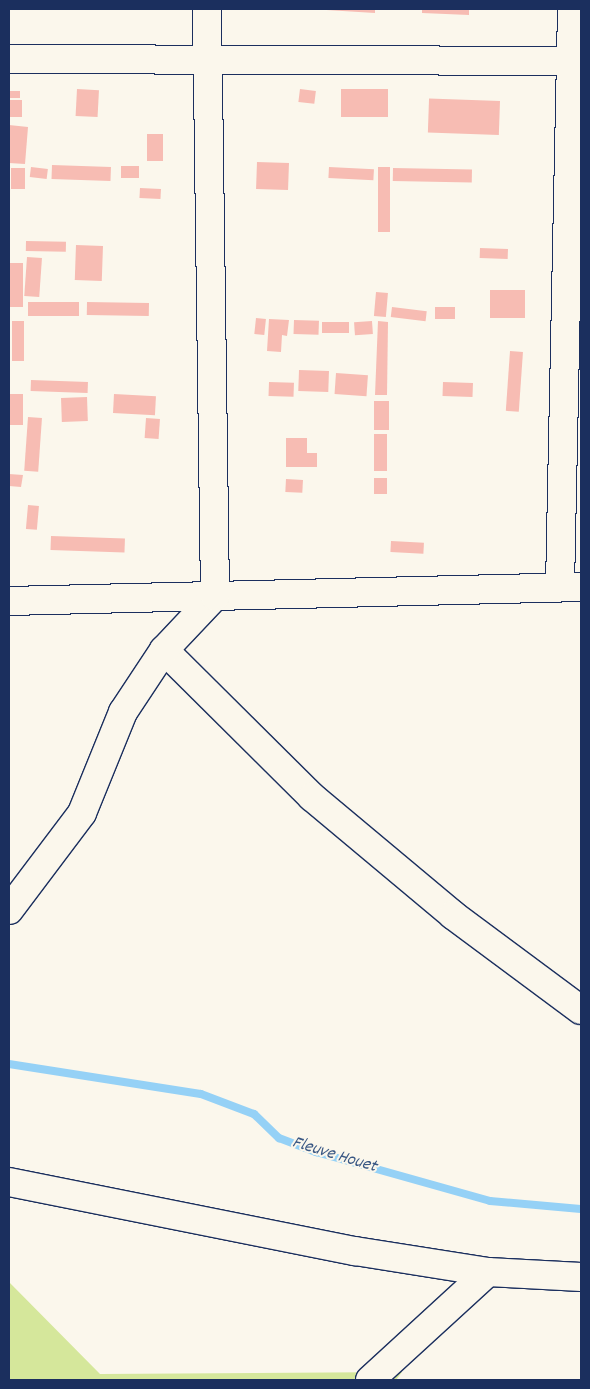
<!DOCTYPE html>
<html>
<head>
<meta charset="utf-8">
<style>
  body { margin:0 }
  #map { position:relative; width:590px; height:1389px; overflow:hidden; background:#fbf7ec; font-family:Dekko,sans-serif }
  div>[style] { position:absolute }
  .green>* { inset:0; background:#d5e79b }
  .stream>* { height:8px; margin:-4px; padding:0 4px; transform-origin:4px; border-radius:4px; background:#95d1f6 }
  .building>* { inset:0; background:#f7bcb3; transform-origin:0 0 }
  .roads { filter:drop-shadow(1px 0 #1b2f5e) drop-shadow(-1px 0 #1b2f5e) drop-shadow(0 1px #1b2f5e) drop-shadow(0 -1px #1b2f5e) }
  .minor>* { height:28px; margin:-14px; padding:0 14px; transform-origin:14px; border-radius:14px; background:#fbf7ec }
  span { translate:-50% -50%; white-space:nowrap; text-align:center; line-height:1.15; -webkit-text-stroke:4px #fbf7ec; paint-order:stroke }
  .water-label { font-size:18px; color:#3a5884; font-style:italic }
  .frame { position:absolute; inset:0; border:10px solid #1b2f5e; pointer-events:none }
</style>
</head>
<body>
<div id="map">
  <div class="green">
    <div style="clip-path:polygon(9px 1282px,100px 1374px,402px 1372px,396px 1380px,9px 1380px)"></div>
  </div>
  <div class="stream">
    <div style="left:9px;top:1064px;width:194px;rotate:8.9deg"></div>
    <div style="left:201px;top:1094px;width:57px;rotate:20.7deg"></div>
    <div style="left:254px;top:1114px;width:35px;rotate:44deg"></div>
    <div style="left:279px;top:1138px;width:40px;rotate:21deg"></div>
    <div style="left:316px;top:1152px;width:181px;rotate:15.7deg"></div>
    <div style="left:490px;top:1201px;width:91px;rotate:5deg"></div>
  </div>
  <div class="building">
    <div style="clip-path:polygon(310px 9px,375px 9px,375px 13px)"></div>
    <div style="clip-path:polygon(422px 9px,469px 9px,469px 15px,422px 13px)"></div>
    <div style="left:77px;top:89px;width:22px;height:27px;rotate:3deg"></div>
    <div style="left:300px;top:89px;width:16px;height:13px;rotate:7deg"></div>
    <div style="left:388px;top:89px;width:28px;height:47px;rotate:90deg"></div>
    <div style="left:9px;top:91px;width:11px;height:7px"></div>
    <div style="left:22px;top:100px;width:17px;height:13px;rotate:90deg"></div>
    <div style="left:500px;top:101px;width:34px;height:71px;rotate:92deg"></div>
    <div style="clip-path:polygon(9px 125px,28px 127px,25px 164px,9px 163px)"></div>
    <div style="left:147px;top:134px;width:16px;height:27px"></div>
    <div style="left:257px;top:162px;width:32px;height:27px;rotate:2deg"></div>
    <div style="left:52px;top:165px;width:59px;height:14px;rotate:2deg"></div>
    <div style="left:121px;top:166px;width:18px;height:12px"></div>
    <div style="left:31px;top:167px;width:17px;height:10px;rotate:7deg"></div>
    <div style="left:329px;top:167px;width:45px;height:11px;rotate:3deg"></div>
    <div style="left:378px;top:167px;width:12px;height:65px"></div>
    <div style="left:11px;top:168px;width:14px;height:21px"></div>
    <div style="left:393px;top:168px;width:79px;height:13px;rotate:1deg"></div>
    <div style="left:140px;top:188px;width:21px;height:10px;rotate:3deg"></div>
    <div style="left:26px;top:241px;width:40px;height:10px;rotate:1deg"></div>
    <div style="left:76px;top:245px;width:27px;height:35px;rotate:2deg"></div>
    <div style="left:480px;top:248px;width:28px;height:10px;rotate:2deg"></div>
    <div style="left:27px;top:257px;width:15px;height:39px;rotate:4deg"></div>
    <div style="left:10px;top:263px;width:13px;height:44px"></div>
    <div style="left:490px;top:290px;width:35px;height:28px"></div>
    <div style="left:376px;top:292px;width:12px;height:24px;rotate:5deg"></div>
    <div style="left:28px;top:302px;width:51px;height:14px"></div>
    <div style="left:87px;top:302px;width:62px;height:13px;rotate:1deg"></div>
    <div style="left:392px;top:307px;width:35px;height:10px;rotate:7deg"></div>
    <div style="left:435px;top:307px;width:20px;height:12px"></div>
    <div style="left:256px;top:318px;width:10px;height:16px;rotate:6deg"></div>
    <div style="clip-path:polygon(269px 319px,289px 320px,287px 336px,282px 335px,281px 352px,267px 351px)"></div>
    <div style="left:294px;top:320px;width:25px;height:14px;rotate:2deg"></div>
    <div style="left:12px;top:321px;width:12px;height:40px"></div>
    <div style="left:372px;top:321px;width:13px;height:18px;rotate:86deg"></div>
    <div style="clip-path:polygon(378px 321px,388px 322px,387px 395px,375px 395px)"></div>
    <div style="left:349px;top:322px;width:11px;height:27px;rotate:90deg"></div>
    <div style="left:510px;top:351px;width:13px;height:60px;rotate:4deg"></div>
    <div style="left:299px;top:370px;width:30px;height:21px;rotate:2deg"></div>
    <div style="left:336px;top:373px;width:32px;height:21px;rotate:4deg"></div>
    <div style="left:31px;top:380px;width:57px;height:11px;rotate:2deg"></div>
    <div style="left:269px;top:382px;width:25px;height:14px;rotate:2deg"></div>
    <div style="left:443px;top:382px;width:30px;height:14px;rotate:2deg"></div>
    <div style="left:10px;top:394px;width:13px;height:31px"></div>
    <div style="left:114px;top:394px;width:42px;height:19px;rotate:3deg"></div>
    <div style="left:87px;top:397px;width:24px;height:26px;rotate:88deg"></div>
    <div style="left:374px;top:401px;width:15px;height:29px"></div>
    <div style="left:28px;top:417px;width:14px;height:54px;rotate:4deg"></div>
    <div style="left:146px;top:418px;width:14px;height:20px;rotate:4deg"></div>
    <div style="left:374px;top:434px;width:13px;height:37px"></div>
    <div style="clip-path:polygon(286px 438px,307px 438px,307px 453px,317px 453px,317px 467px,286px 467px)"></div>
    <div style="clip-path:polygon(9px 474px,23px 475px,21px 487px,9px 486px)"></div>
    <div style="left:374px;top:478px;width:13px;height:16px"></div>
    <div style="left:286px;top:479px;width:17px;height:13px;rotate:3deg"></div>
    <div style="left:28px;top:505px;width:11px;height:24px;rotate:5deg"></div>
    <div style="left:51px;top:536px;width:74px;height:14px;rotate:2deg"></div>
    <div style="left:391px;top:541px;width:33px;height:11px;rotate:3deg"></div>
  </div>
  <div class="roads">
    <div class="minor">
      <div style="left:9px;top:59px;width:572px;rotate:0.2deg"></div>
      <div style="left:560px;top:586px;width:577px;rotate:-88.81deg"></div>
      <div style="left:9px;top:601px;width:572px;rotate:-1.4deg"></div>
      <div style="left:164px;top:650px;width:209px;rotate:44.8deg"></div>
      <div style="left:312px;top:797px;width:184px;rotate:39.9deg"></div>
      <div style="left:453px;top:915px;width:159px;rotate:36.6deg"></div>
      <div style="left:9px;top:910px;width:121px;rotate:-53deg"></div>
      <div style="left:82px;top:813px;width:109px;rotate:-67.9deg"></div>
      <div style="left:123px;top:712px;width:74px;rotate:-56.5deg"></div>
      <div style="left:164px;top:650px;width:74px;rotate:-46.6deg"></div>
      <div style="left:215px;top:596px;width:587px;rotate:-90.78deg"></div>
      <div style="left:9px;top:1182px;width:353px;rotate:11.3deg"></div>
      <div style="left:355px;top:1251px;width:135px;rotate:9deg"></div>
      <div style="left:488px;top:1272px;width:93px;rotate:3.1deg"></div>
      <div style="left:370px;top:1380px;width:160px;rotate:-42.5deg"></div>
    </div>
  </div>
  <div class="water-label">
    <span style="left:334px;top:1156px;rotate:17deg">Fleuve Houet</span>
  </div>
  <div class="frame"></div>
</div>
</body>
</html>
